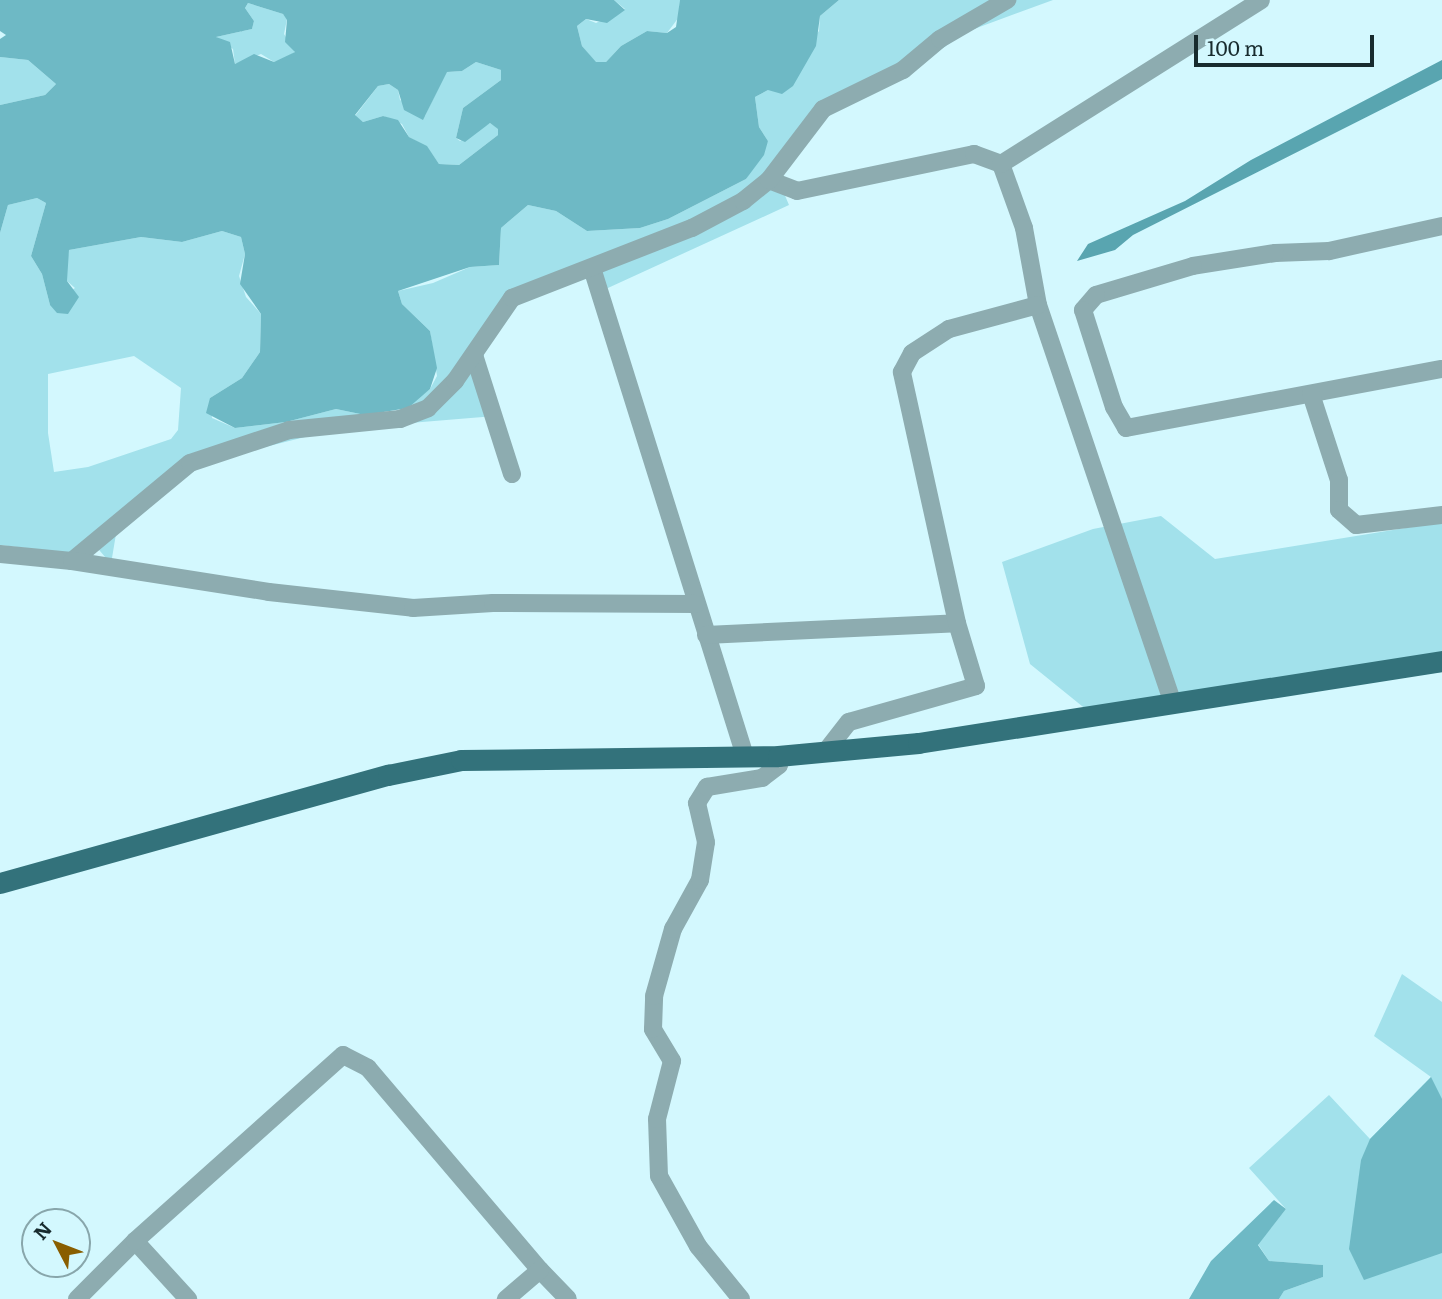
<!DOCTYPE html>
<html>
<head>
<meta charset="utf-8">
<style>
  body { margin:0 }
  #map { position:relative; width:1442px; height:1299px; overflow:hidden; background:#d3f8fe; font-family:Literata,serif }
  div>[style] { position:absolute }
  .green>* { inset:0; background:#a2e1eb }
  .forest>* { inset:0; background:#6eb9c5 }
  .water>* { inset:0; background:#59a5b0 }
  .minor>* { height:18px; margin:-9px; padding:0 9px; transform-origin:9px; border-radius:9px; background:#8dacb0 }
  .major>* { height:21px; margin:-10.5px; padding:0 10.5px; transform-origin:10.5px; border-radius:10.5px; background:#33727b }
  span { translate:-50% -50%; white-space:nowrap; text-align:center; line-height:1.15; -webkit-text-stroke:7px #d3f8fe; paint-order:stroke }
  .north { position:absolute; left:21px; top:1208px; width:70px; height:70px; box-sizing:border-box; background:#d3f8fe; border:2px solid #88a6ab; border-radius:50%; rotate:312deg; font-size:19px; font-weight:700; line-height:28px; text-align:center; color:#182b2e }
  .north::after { content:''; display:block; margin:auto; width:24px; height:32px; background:#895e00; clip-path:polygon(50% 0,100% 100%,50% 72%,0 100%) }
  .scale { position:absolute; left:1194px; top:35px; width:180px; height:32px; box-sizing:border-box; border:4px solid #182b2e; border-top:0; padding-left:9px; font-size:21px; line-height:24px; white-space:nowrap; color:#182b2e; -webkit-text-stroke:5px #d3f8fe; paint-order:stroke }
</style>
</head>
<body>
<div id="map">
  <div class="green">
    <div style="clip-path:polygon(614px 0,680px 0,679px 17px,667px 33px,647px 31px,621px 46px,606px 62px,595px 62px,582px 46px,577px 26px,586px 19px,596px 23px,625px 9px)"></div>
    <div style="clip-path:polygon(evenodd,839px 0,1053px 0,966px 32px,907px 73px,824px 111px,775px 172px,789px 205px,597px 293px,589px 275px,500px 304px,484px 329px,484px 371px,495px 416px,337px 429px,177px 469px,118px 522px,111px 564px,89px 538px,69px 553px,0 545px,0 233px,8px 205px,37px 198px,46px 203px,31px 256px,42px 274px,50px 305px,75px 288px,67px 281px,65px 271px,69px 250px,141px 237px,182px 242px,222px 231px,241px 237px,245px 254px,239px 276px,246px 297px,261px 314px,260px 352px,242px 378px,210px 398px,212px 418px,235px 428px,286px 422px,336px 409px,365px 415px,401px 411px,430px 389px,437px 376px,430px 331px,402px 304px,398px 291px,433px 283px,470px 267px,499px 265px,501px 228px,528px 205px,556px 211px,587px 231px,640px 228px,668px 219px,746px 179px,768px 141px,759px 127px,755px 97px,768px 90px,819px 31px,820px 16px,839px 0,134px 356px,181px 388px,178px 430px,171px 439px,88px 467px,54px 472px,48px 433px,48px 374px,134px 356px)"></div>
    <div style="clip-path:polygon(248px 3px,283px 14px,287px 19px,284px 34px,295px 52px,282px 60px,274px 62px,261px 54px,235px 64px,233px 49px,216px 37px,252px 29px,254px 21px,245px 8px)"></div>
    <div style="clip-path:polygon(0 57px,28px 60px,56px 84px,45px 95px,0 105px)"></div>
    <div style="clip-path:polygon(476px 62px,501px 70px,501px 80px,463px 108px,456px 138px,460px 141px,490px 123px,499px 129px,498px 135px,459px 165px,439px 164px,427px 147px,409px 137px,402px 124px,383px 116px,363px 122px,355px 116px,378px 86px,389px 84px,398px 90px,400px 100px,425px 116px,446px 72px,462px 71px)"></div>
    <div style="clip-path:polygon(1161px 516px,1215px 559px,1442px 522px,1442px 672px,1098px 719px,1030px 664px,1002px 562px,1093px 529px)"></div>
    <div style="clip-path:polygon(1402px 974px,1442px 1002px,1442px 1299px,1279px 1299px,1284px 1291px,1323px 1277px,1323px 1265px,1269px 1261px,1258px 1244px,1286px 1209px,1249px 1168px,1329px 1095px,1370px 1139px,1431px 1077px,1374px 1036px)"></div>
  </div>
  <div class="forest">
    <div style="clip-path:polygon(evenodd,0 0,614px 0,625px 10px,607px 23px,586px 19px,577px 26px,582px 46px,596px 62px,606px 62px,621px 46px,647px 31px,667px 33px,676px 27px,680px 0,839px 0,820px 16px,816px 46px,793px 86px,782px 94px,768px 90px,755px 97px,759px 127px,768px 141px,764px 155px,746px 179px,668px 219px,640px 228px,587px 231px,556px 211px,528px 205px,501px 228px,499px 265px,470px 267px,398px 291px,402px 304px,430px 331px,437px 368px,430px 389px,408px 408px,365px 415px,336px 409px,286px 422px,235px 428px,206px 413px,210px 398px,242px 378px,260px 352px,261px 314px,240px 284px,245px 254px,241px 237px,222px 231px,182px 242px,141px 237px,69px 250px,67px 281px,79px 297px,68px 314px,57px 313px,50px 305px,42px 274px,31px 256px,46px 203px,37px 198px,8px 205px,0 233px,0 105px,45px 95px,56px 84px,28px 60px,0 57px,0 39px,6px 35px,0 31px,0 0,248px 3px,283px 14px,287px 20px,285px 42px,295px 52px,274px 62px,254px 54px,235px 64px,230px 42px,216px 37px,252px 29px,254px 21px,245px 8px,248px 3px,0 0,476px 62px,501px 70px,501px 80px,463px 108px,456px 138px,465px 142px,490px 123px,498px 129px,498px 135px,459px 165px,439px 164px,427px 146px,409px 137px,398px 120px,383px 116px,363px 122px,355px 115px,378px 86px,389px 84px,398px 90px,404px 110px,423px 120px,447px 72px,462px 71px,476px 62px)"></div>
    <div style="clip-path:polygon(1431px 1077px,1442px 1099px,1442px 1253px,1364px 1280px,1349px 1249px,1361px 1160px,1370px 1139px)"></div>
    <div style="clip-path:polygon(1274px 1200px,1286px 1209px,1258px 1245px,1269px 1261px,1323px 1265px,1323px 1277px,1284px 1291px,1279px 1299px,1189px 1299px,1211px 1261px)"></div>
  </div>
  <div class="water">
    <div style="clip-path:polygon(1442px 60px,1442px 79px,1133px 235px,1115px 250px,1077px 261px,1088px 244px,1185px 201px,1251px 160px)"></div>
  </div>
  <div class="minor">
    <div style="left:1001px;top:164px;width:68px;rotate:70.2deg"></div>
    <div style="left:1024px;top:228px;width:78px;rotate:79.7deg"></div>
    <div style="left:1038px;top:305px;width:418px;rotate:71.3deg"></div>
    <div style="left:769px;top:180px;width:30px;rotate:21deg"></div>
    <div style="left:797px;top:191px;width:181px;rotate:-11.8deg"></div>
    <div style="left:974px;top:154px;width:29px;rotate:20deg"></div>
    <div style="left:1001px;top:164px;width:307px;rotate:-32.2deg"></div>
    <div style="left:1442px;top:226px;width:116px;rotate:167.5deg"></div>
    <div style="left:1329px;top:251px;width:54px;rotate:177.9deg"></div>
    <div style="left:1275px;top:253px;width:83px;rotate:171deg"></div>
    <div style="left:1193px;top:266px;width:101px;rotate:163.4deg"></div>
    <div style="left:1096px;top:295px;width:20px;rotate:131deg"></div>
    <div style="left:1083px;top:310px;width:102px;rotate:72.3deg"></div>
    <div style="left:1114px;top:407px;width:24px;rotate:60deg"></div>
    <div style="left:1126px;top:428px;width:321px;rotate:-10.6deg"></div>
    <div style="left:592px;top:268px;width:511px;rotate:72.59deg"></div>
    <div style="left:474px;top:355px;width:125px;rotate:72.3deg"></div>
    <div style="left:1311px;top:394px;width:90px;rotate:72deg"></div>
    <div style="left:1339px;top:480px;width:30px;rotate:90deg"></div>
    <div style="left:1339px;top:510px;width:23px;rotate:41deg"></div>
    <div style="left:1356px;top:525px;width:87px;rotate:-6.6deg"></div>
    <div style="left:0;top:554px;width:72px;rotate:5.6deg"></div>
    <div style="left:72px;top:561px;width:153px;rotate:-39.7deg"></div>
    <div style="left:190px;top:463px;width:104px;rotate:-18.4deg"></div>
    <div style="left:289px;top:430px;width:112px;rotate:-5.7deg"></div>
    <div style="left:400px;top:419px;width:30px;rotate:-21deg"></div>
    <div style="left:428px;top:408px;width:38px;rotate:-45deg"></div>
    <div style="left:455px;top:381px;width:101px;rotate:-55.5deg"></div>
    <div style="left:512px;top:298px;width:193px;rotate:-21.3deg"></div>
    <div style="left:692px;top:228px;width:58px;rotate:-27.9deg"></div>
    <div style="left:743px;top:201px;width:33px;rotate:-39deg"></div>
    <div style="left:769px;top:180px;width:89px;rotate:-52.7deg"></div>
    <div style="left:823px;top:109px;width:89px;rotate:-26deg"></div>
    <div style="left:903px;top:70px;width:48px;rotate:-40deg"></div>
    <div style="left:940px;top:39px;width:78px;rotate:-30.2deg"></div>
    <div style="left:72px;top:561px;width:199px;rotate:8.9deg"></div>
    <div style="left:269px;top:592px;width:145px;rotate:6.3deg"></div>
    <div style="left:413px;top:608px;width:80px;rotate:-3.6deg"></div>
    <div style="left:493px;top:603px;width:203px;rotate:0.3deg"></div>
    <div style="left:706px;top:635px;width:251px;rotate:-2.7deg"></div>
    <div style="left:826px;top:751px;width:37px;rotate:-52deg"></div>
    <div style="left:849px;top:722px;width:132px;rotate:-15.8deg"></div>
    <div style="left:976px;top:686px;width:66px;rotate:-106.8deg"></div>
    <div style="left:957px;top:623px;width:257px;rotate:-102.4deg"></div>
    <div style="left:902px;top:372px;width:21px;rotate:-62deg"></div>
    <div style="left:912px;top:353px;width:44px;rotate:-33deg"></div>
    <div style="left:949px;top:329px;width:92px;rotate:-15.1deg"></div>
    <div style="left:135px;top:1241px;width:79px;rotate:47.6deg"></div>
    <div style="left:540px;top:1270px;width:40px;rotate:46deg"></div>
    <div style="left:77px;top:1299px;width:82px;rotate:-45deg"></div>
    <div style="left:135px;top:1241px;width:279px;rotate:-41.8deg"></div>
    <div style="left:343px;top:1055px;width:28px;rotate:27deg"></div>
    <div style="left:368px;top:1068px;width:265px;rotate:49.6deg"></div>
    <div style="left:540px;top:1270px;width:45px;rotate:139.5deg"></div>
    <div style="left:741px;top:1299px;width:68px;rotate:-129.1deg"></div>
    <div style="left:698px;top:1246px;width:80px;rotate:-119.1deg"></div>
    <div style="left:659px;top:1176px;width:57px;rotate:-92deg"></div>
    <div style="left:657px;top:1119px;width:60px;rotate:-75.5deg"></div>
    <div style="left:672px;top:1061px;width:37px;rotate:-121deg"></div>
    <div style="left:653px;top:1029px;width:33px;rotate:-88deg"></div>
    <div style="left:654px;top:996px;width:70px;rotate:-74.2deg"></div>
    <div style="left:673px;top:929px;width:56px;rotate:-61.1deg"></div>
    <div style="left:700px;top:880px;width:38px;rotate:-81deg"></div>
    <div style="left:706px;top:842px;width:40px;rotate:-103deg"></div>
    <div style="left:697px;top:803px;width:19px;rotate:-58deg"></div>
    <div style="left:707px;top:787px;width:56px;rotate:-9.3deg"></div>
    <div style="left:762px;top:778px;width:21px;rotate:-37deg"></div>
    <div style="left:779px;top:765px;width:9px;rotate:-96deg"></div>
  </div>
  <div class="major">
    <div style="left:0;top:883px;width:403px;rotate:-15.6deg"></div>
    <div style="left:388px;top:775px;width:75px;rotate:-11.6deg"></div>
    <div style="left:461px;top:760px;width:317px;rotate:-0.7deg"></div>
    <div style="left:778px;top:756px;width:141px;rotate:-5.3deg"></div>
    <div style="left:918px;top:743px;width:530px;rotate:-8.89deg"></div>
  </div>
  <div class="north">N</div>
  <div class="scale">100 m</div>
</div>
</body>
</html>
